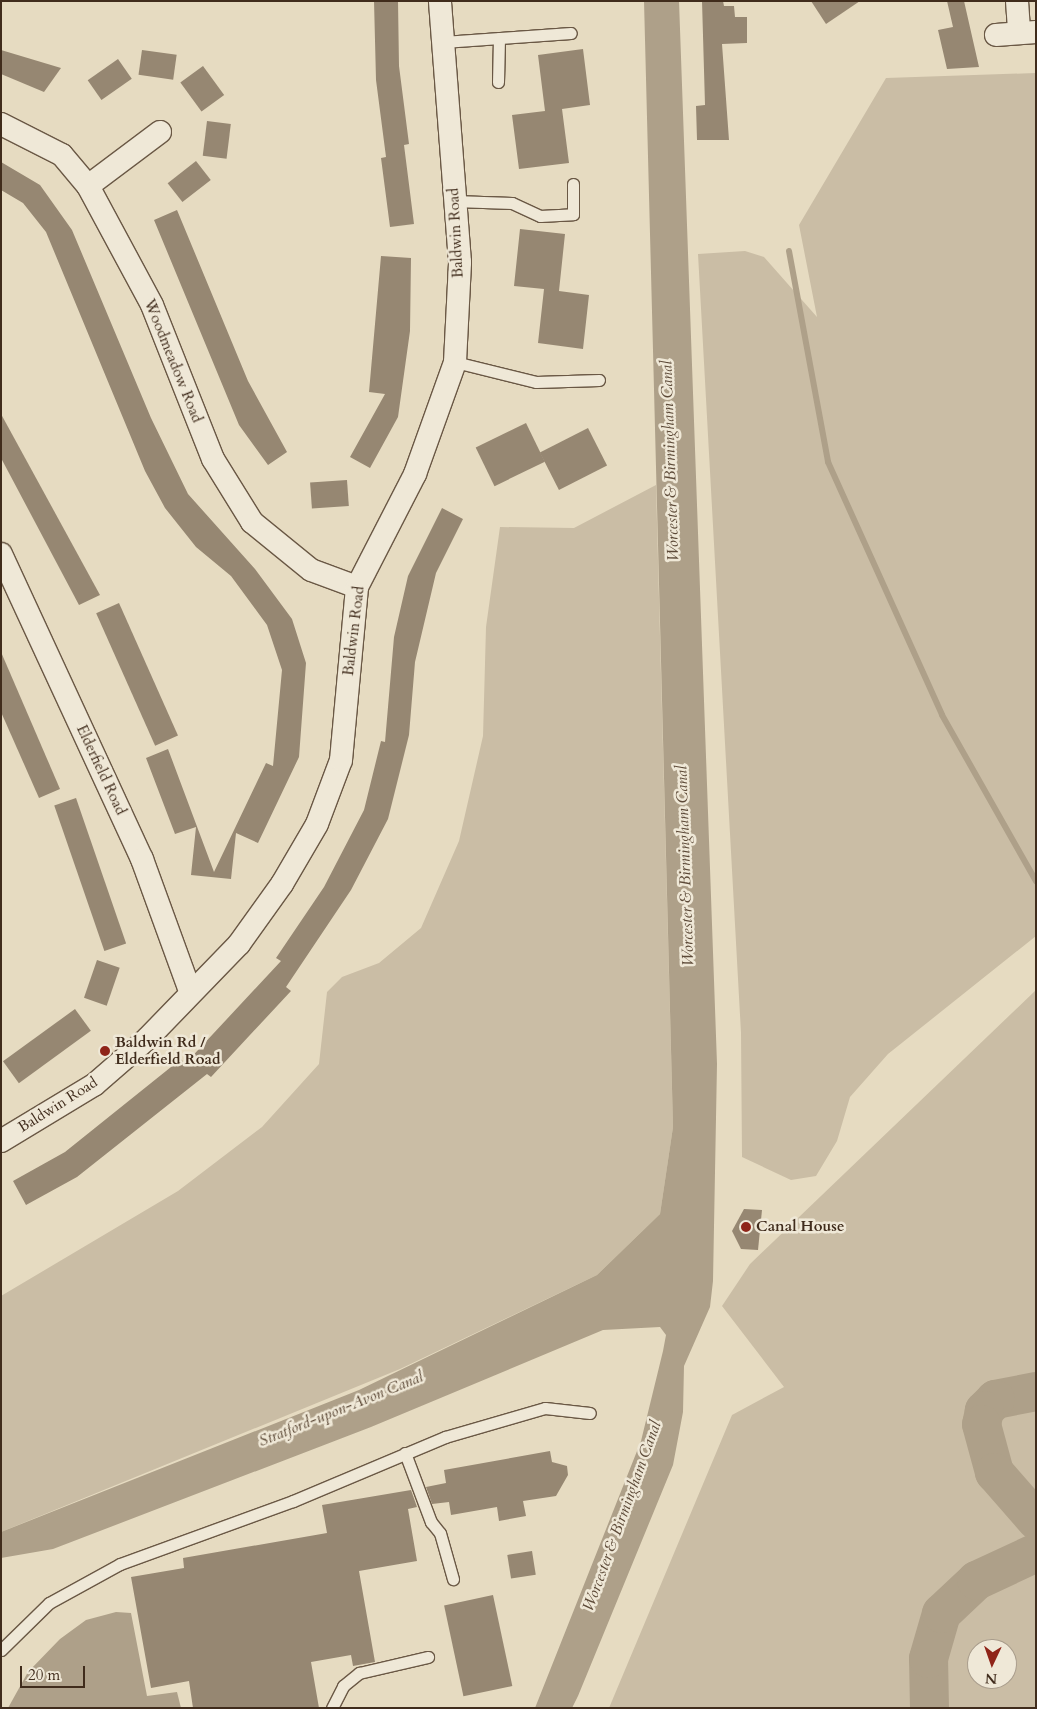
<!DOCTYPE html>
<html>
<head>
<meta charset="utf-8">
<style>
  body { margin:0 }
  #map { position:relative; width:1037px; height:1709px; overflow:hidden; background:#e6dbc1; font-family:Cardo,serif }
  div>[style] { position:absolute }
  .green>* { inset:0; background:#cabda5 }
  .water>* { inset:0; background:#aea089 }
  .stream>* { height:6px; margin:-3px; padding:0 3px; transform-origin:3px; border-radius:3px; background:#aea089 }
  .river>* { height:39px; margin:-19.5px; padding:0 19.5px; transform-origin:19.5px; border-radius:19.5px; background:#aea089 }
  .building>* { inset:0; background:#968772; transform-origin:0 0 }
  .roads { filter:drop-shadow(1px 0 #6a5845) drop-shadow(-1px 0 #6a5845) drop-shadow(0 1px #6a5845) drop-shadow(0 -1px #6a5845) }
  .lane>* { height:11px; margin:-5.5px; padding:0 5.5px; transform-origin:5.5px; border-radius:5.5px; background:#efe8d7 }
  .street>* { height:22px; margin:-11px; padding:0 11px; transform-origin:11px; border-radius:11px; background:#efe8d7 }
  .dots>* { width:14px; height:14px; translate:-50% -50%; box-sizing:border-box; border:2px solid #efe8d7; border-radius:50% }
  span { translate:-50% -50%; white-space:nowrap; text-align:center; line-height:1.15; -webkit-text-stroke:5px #efe8d7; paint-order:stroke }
  .street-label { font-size:15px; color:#402c1c }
  .poi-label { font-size:15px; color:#402c1c; font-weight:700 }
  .left { translate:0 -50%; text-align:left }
  .water-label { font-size:16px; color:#5c4937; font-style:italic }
  .frame { position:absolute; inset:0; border:2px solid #402c1c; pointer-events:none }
  .north { position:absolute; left:967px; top:1639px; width:50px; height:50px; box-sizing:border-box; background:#efe8d7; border:1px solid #a99d8c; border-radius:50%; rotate:183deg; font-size:14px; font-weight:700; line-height:20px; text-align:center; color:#402c1c }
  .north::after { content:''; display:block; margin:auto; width:18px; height:22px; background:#8f2418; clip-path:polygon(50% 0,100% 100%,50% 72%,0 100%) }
  .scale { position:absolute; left:20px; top:1666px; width:65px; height:22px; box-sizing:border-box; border:2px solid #402c1c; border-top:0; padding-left:6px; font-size:15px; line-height:18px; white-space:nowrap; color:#402c1c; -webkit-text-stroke:4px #efe8d7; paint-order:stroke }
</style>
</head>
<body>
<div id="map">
  <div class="green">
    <div style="clip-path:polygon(1036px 73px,1036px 936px,888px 1054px,850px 1097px,837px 1141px,816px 1176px,791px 1180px,742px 1157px,741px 1033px,698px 254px,745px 251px,764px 257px,817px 317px,799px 225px,886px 78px)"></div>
    <div style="clip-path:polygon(656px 485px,673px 1127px,660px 1214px,597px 1275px,400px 1369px,1px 1532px,1px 1296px,178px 1191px,262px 1127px,319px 1064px,327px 992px,342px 977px,379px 963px,421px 928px,459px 841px,483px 736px,486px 627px,500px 527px,574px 528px)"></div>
    <div style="clip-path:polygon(evenodd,1036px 990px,1036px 1708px,609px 1708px,732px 1415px,784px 1387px,722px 1306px,750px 1264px,1036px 990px,977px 1649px,1007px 1649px,1007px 1679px,977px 1679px,977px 1649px)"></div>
  </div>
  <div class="water">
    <div style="clip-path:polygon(644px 1px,679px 1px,717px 1064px,713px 1281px,710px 1307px,684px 1366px,683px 1412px,673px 1465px,578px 1696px,572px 1708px,535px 1708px,641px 1441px,663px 1351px,666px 1335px,660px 1327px,603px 1330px,371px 1427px,53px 1549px,1px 1558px,1px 1532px,359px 1390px,597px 1275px,660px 1214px,673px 1127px)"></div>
    <div style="clip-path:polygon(116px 1612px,131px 1613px,147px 1696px,177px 1692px,181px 1708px,8px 1708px,28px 1672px,60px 1639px,86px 1620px)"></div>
  </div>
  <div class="stream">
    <div style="left:789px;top:251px;width:215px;rotate:79.5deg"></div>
    <div style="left:828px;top:462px;width:277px;rotate:65.7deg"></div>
    <div style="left:942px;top:715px;width:191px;rotate:60.5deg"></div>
  </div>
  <div class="river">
    <div style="left:1036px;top:1391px;width:42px;rotate:169deg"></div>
    <div style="left:995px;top:1399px;width:16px;rotate:135deg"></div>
    <div style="left:984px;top:1410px;width:14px;rotate:102deg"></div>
    <div style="left:981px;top:1424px;width:50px;rotate:74.8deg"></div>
    <div style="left:994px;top:1472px;width:64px;rotate:48.8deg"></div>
    <div style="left:929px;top:1708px;width:50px;rotate:-91.1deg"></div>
    <div style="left:928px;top:1658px;width:47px;rotate:-73.9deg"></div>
    <div style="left:941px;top:1613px;width:48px;rotate:-43.3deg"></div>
    <div style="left:976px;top:1580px;width:66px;rotate:-25deg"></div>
  </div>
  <div class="building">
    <div style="clip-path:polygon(374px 1px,398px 1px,399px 66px,409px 144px,404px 145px,414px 224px,390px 227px,381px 158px,386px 157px,376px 80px)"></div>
    <div style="clip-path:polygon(702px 1px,723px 1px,724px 6px,734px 6px,735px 17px,747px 17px,747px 43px,722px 44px,729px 140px,697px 140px,696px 106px,705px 105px)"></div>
    <div style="clip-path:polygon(811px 1px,860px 1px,826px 24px)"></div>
    <div style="clip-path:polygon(947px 1px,964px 1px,979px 67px,947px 69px,938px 30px,953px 27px)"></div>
    <div style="clip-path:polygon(583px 49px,590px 105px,562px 109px,569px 163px,519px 169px,512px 115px,545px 111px,538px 55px)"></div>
    <div style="clip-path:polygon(1px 50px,61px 68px,44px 92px,1px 74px)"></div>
    <div style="left:142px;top:50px;width:35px;height:25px;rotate:8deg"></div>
    <div style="left:118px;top:59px;width:24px;height:37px;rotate:55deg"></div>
    <div style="left:203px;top:66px;width:36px;height:28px;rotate:54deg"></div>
    <div style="left:207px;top:121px;width:24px;height:35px;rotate:7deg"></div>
    <div style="left:196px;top:161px;width:24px;height:36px;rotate:52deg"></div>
    <div style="clip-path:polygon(1px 162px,40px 185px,72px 230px,151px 418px,188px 494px,255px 569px,292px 619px,306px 663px,299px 757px,258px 843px,236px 833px,231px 879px,191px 875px,196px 827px,175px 834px,146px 758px,168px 749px,214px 872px,266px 763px,273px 766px,282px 670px,267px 625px,231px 576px,196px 547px,165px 508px,145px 471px,46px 232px,23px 203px,1px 190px)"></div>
    <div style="clip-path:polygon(177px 210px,248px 381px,287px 452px,268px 465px,239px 425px,154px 220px)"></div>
    <div style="clip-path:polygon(520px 229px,565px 234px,559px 291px,589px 295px,583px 349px,538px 343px,544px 289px,514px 286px)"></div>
    <div style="clip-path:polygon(381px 256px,411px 258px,410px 331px,398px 417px,370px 468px,350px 457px,385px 394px,369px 392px)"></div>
    <div style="clip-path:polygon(1px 414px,100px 595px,79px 605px,1px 458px)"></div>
    <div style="left:526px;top:423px;width:43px;height:56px;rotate:64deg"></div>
    <div style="left:588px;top:428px;width:42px;height:54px;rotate:63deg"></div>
    <div style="left:347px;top:480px;width:26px;height:37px;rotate:86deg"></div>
    <div style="clip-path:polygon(442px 508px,463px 519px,436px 573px,415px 662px,409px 735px,388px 819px,351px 890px,286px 987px,291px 991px,211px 1077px,207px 1074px,77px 1177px,26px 1205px,13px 1181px,65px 1152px,181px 1059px,185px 1064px,281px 961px,276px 958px,324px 887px,364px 810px,381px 741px,385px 742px,394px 637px,408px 576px)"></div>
    <div style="left:119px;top:603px;width:145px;height:25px;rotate:66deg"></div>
    <div style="clip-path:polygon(1px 652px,60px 789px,39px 798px,1px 712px)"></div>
    <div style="left:76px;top:798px;width:154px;height:23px;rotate:71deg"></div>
    <div style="left:97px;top:960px;width:24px;height:40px;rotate:19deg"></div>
    <div style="left:75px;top:1009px;width:27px;height:89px;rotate:54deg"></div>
    <div style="clip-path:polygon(744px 1209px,762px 1210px,758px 1250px,741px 1249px,732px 1231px)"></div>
    <div style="clip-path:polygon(550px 1451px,552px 1462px,567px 1466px,568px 1475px,556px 1496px,523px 1501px,526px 1516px,499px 1521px,497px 1507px,451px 1515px,449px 1502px,432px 1504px,426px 1487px,446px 1483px,444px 1470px)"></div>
    <div style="clip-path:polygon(411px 1490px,417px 1507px,408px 1509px,417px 1561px,359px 1571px,375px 1662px,353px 1666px,351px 1655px,311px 1662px,319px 1708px,193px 1708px,189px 1681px,151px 1688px,131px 1577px,184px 1568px,183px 1558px,327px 1533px,322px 1505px)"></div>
    <div style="left:532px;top:1551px;width:24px;height:25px;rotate:81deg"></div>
    <div style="left:493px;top:1595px;width:93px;height:50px;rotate:78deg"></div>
  </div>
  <div class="roads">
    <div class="lane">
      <div style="left:443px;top:42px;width:128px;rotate:-4deg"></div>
      <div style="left:498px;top:82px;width:44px;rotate:-88.7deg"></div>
      <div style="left:454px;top:201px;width:58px;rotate:2deg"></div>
      <div style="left:512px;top:203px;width:31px;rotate:25deg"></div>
      <div style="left:540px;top:216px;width:33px;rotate:-3deg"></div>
      <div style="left:573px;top:214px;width:30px;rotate:-90deg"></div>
      <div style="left:455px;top:362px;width:83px;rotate:13.9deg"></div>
      <div style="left:536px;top:382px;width:63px;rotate:-1.8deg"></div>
      <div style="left:405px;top:1453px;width:74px;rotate:69.4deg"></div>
      <div style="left:431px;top:1522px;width:14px;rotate:51deg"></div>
      <div style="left:440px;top:1533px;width:48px;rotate:74.2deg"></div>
      <div style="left:1px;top:1650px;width:67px;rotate:-44.4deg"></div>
      <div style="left:49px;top:1603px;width:81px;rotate:-28.8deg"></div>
      <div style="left:120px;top:1564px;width:184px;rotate:-20deg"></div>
      <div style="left:293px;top:1501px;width:165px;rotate:-22.8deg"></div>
      <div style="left:445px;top:1437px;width:104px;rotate:-16.2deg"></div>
      <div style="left:545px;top:1408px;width:45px;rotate:6.3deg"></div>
      <div style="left:332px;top:1708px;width:25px;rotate:-63deg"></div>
      <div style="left:343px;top:1686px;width:21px;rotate:-39deg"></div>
      <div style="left:359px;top:1673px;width:71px;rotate:-13.1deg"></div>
    </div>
    <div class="street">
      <div style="left:1017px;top:1px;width:32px;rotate:86deg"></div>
      <div style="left:996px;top:35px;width:40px;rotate:-4.3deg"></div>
      <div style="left:1px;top:124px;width:68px;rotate:26.9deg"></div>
      <div style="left:62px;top:155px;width:40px;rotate:50deg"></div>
      <div style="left:88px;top:186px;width:135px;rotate:61.7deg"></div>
      <div style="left:152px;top:305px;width:166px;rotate:68.4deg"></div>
      <div style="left:213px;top:459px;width:74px;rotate:58.2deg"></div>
      <div style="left:252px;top:522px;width:76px;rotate:39.1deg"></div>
      <div style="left:311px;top:570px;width:49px;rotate:20.3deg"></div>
      <div style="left:88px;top:186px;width:90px;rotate:-36.9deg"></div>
      <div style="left:1px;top:554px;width:336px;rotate:65.2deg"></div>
      <div style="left:142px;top:859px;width:140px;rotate:70deg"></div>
      <div style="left:1px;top:1141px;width:109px;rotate:-31.1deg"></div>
      <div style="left:94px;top:1085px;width:72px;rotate:-41deg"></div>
      <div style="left:148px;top:1038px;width:131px;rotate:-45.9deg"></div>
      <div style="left:239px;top:944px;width:74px;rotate:-54.4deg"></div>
      <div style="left:282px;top:884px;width:69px;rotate:-59.7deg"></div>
      <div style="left:317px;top:824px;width:68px;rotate:-69.4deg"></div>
      <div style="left:341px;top:760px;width:174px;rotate:-84.7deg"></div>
      <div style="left:357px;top:587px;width:127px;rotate:-62.8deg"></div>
      <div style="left:415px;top:474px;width:119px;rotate:-70.3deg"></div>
      <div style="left:455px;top:362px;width:100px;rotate:-87.1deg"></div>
      <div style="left:460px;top:262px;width:262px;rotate:-94.4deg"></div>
    </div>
  </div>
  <div class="dots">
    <div style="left:105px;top:1051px;background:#8f2418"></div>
    <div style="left:746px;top:1227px;background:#8f2418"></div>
  </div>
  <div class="street-label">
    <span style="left:456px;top:233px;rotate:-93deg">Baldwin Road</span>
    <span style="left:173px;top:361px;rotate:68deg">Woodmeadow Road</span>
    <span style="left:354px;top:631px;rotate:-83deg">Baldwin Road</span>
    <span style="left:101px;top:770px;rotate:65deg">Elderfield Road</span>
    <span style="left:58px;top:1105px;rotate:-32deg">Baldwin Road</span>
  </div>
  <div class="poi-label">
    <span class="left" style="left:115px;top:1051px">Baldwin Rd /<br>Elderfield Road</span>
    <span class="left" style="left:756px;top:1227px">Canal House</span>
  </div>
  <div class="water-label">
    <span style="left:670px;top:461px;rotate:-92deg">Worcester &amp; Birmingham Canal</span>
    <span style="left:685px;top:866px;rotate:-92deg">Worcester &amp; Birmingham Canal</span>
    <span style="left:341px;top:1409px;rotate:-22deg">Stratford-upon-Avon Canal</span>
    <span style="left:622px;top:1516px;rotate:-70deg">Worcester &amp; Birmingham Canal</span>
  </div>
  <div class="frame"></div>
  <div class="north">N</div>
  <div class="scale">20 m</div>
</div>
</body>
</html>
